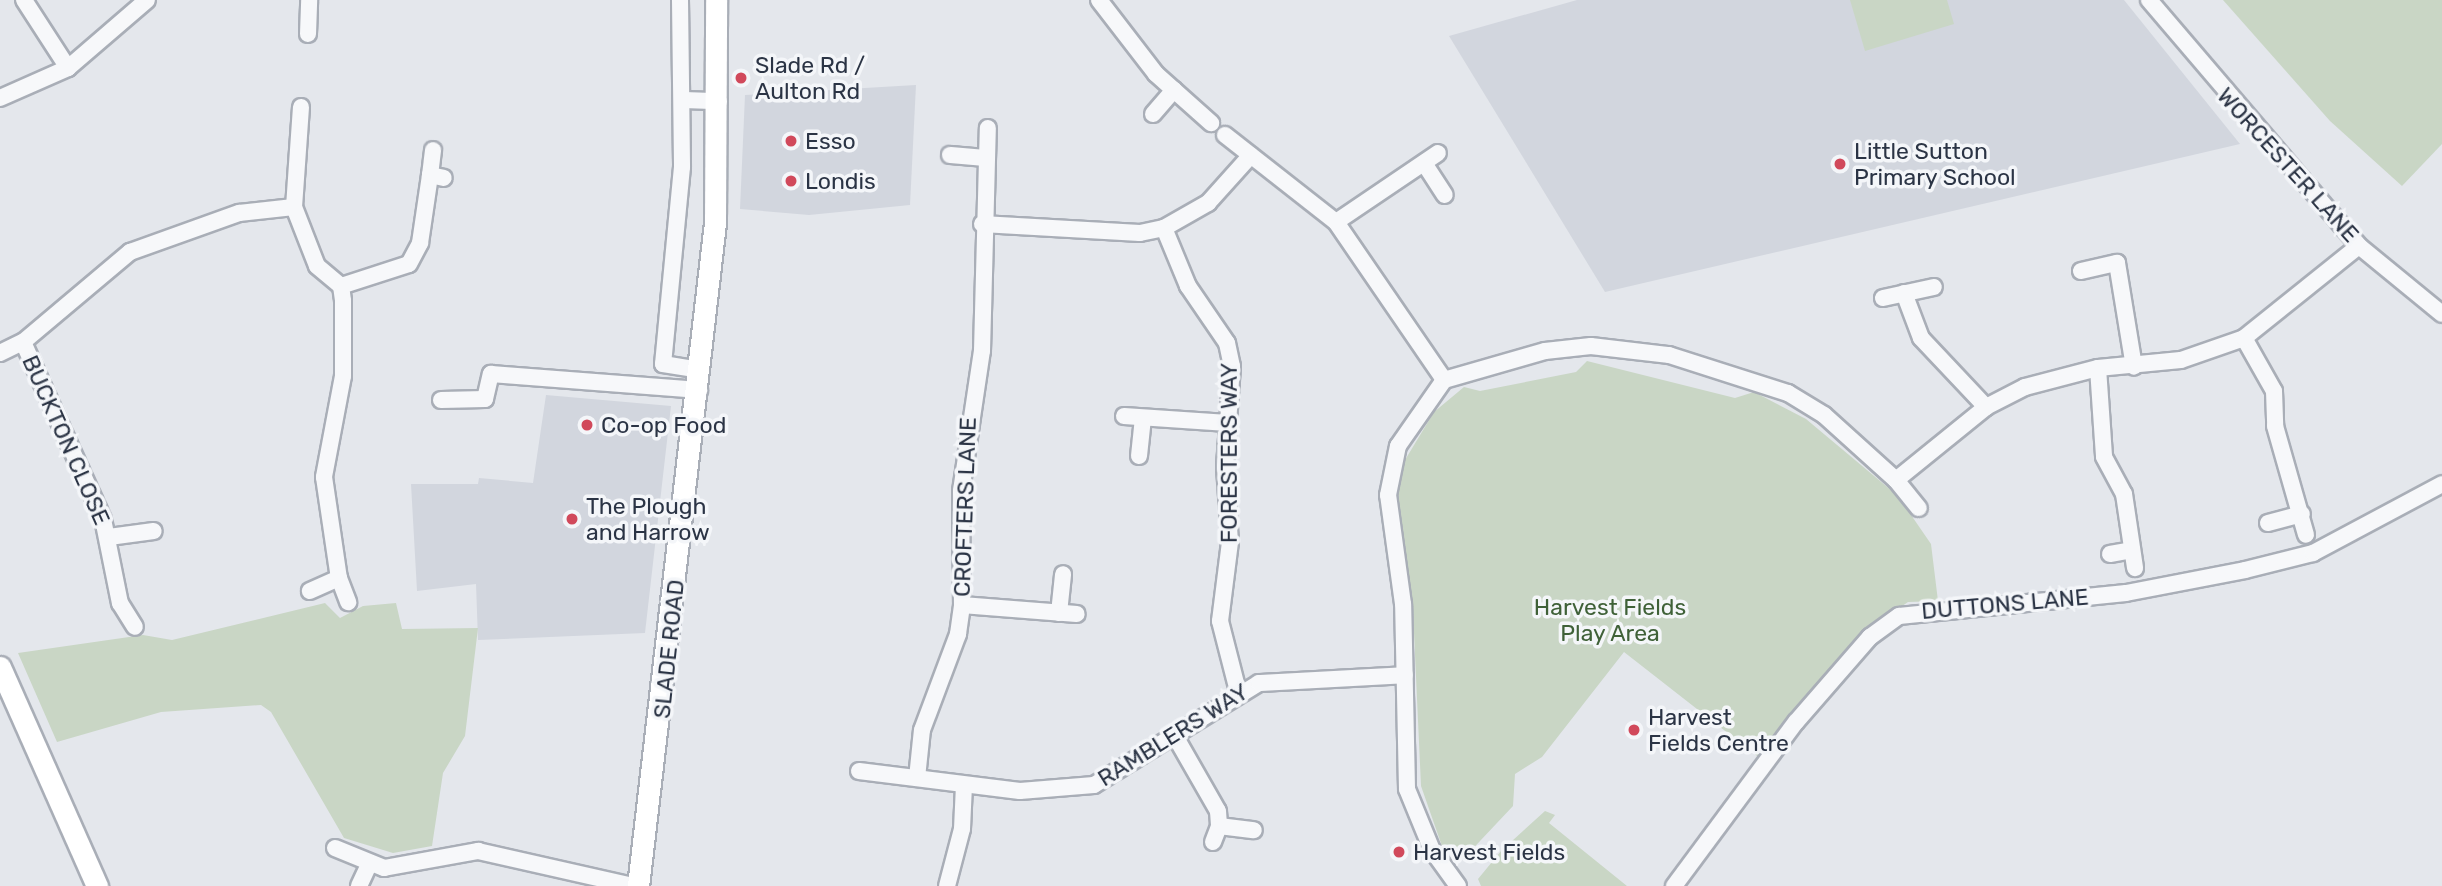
<!DOCTYPE html>
<html>
<head>
<meta charset="utf-8">
<style>
  body { margin:0 }
  #map { position:relative; width:2442px; height:886px; overflow:hidden; background:#e4e7ec; font-family:Rubik,sans-serif }
  div>[style] { position:absolute }
  .built>* { inset:0; background:#d2d6de }
  .green>* { inset:0; background:#c9d6c5 }
  .roads { filter:drop-shadow(2px 0 #a9aeb7) drop-shadow(-2px 0 #a9aeb7) drop-shadow(0 2px #a9aeb7) drop-shadow(0 -2px #a9aeb7) }
  .street>* { height:16px; margin:-8px; padding:0 8px; transform-origin:8px; border-radius:8px; background:#f7f8fa }
  .secondary>* { height:21px; margin:-10.5px; padding:0 10.5px; transform-origin:10.5px; border-radius:10.5px; background:#fff }
  .dots>* { width:19px; height:19px; translate:-50% -50%; box-sizing:border-box; border:4px solid #f4f6f9; border-radius:50% }
  span { translate:-50% -50%; white-space:nowrap; text-align:center; line-height:1.15; -webkit-text-stroke:7px #f4f6f9; paint-order:stroke }
  .poi-label { font-size:23px; color:#2b3445 }
  .left { translate:0 -50%; text-align:left }
  .street-label { font-size:23px; color:#2b3445 }
  .park-label { font-size:23px; color:#3f6138 }
</style>
</head>
<body>
<div id="map">
  <div class="built">
    <div style="clip-path:polygon(1577px 0,2124px 0,2240px 144px,1605px 292px,1449px 36px)"></div>
    <div style="clip-path:polygon(916px 85px,910px 205px,809px 215px,740px 209px,745px 95px)"></div>
    <div style="clip-path:polygon(546px 395px,671px 406px,645px 633px,478px 640px,476px 584px,417px 591px,411px 484px,478px 484px,479px 478px,533px 483px)"></div>
  </div>
  <div class="green">
    <div style="clip-path:polygon(1850px 0,1947px 0,1954px 24px,1865px 51px)"></div>
    <div style="clip-path:polygon(2223px 0,2442px 0,2442px 144px,2402px 186px,2330px 121px)"></div>
    <div style="clip-path:polygon(1587px 361px,1735px 398px,1754px 392px,1806px 419px,1898px 496px,1931px 544px,1938px 601px,1908px 602px,1873px 626px,1761px 759px,1624px 652px,1542px 757px,1515px 774px,1513px 806px,1464px 858px,1443px 849px,1421px 786px,1413px 611px,1398px 494px,1405px 460px,1434px 412px,1464px 387px,1480px 391px,1576px 372px)"></div>
    <div style="clip-path:polygon(325px 603px,340px 618px,363px 606px,396px 603px,402px 629px,478px 628px,465px 736px,443px 773px,432px 846px,393px 853px,344px 838px,271px 712px,261px 705px,161px 712px,57px 742px,18px 653px,143px 635px,172px 640px)"></div>
    <div style="clip-path:polygon(1545px 811px,1555px 815px,1549px 823px,1627px 886px,1481px 886px,1478px 879px,1501px 851px)"></div>
  </div>
  <div class="roads">
    <div class="street">
      <div style="left:24px;top:0;width:81px;rotate:57.1deg"></div>
      <div style="left:680px;top:0;width:167px;rotate:89.3deg"></div>
      <div style="left:682px;top:167px;width:198px;rotate:95.5deg"></div>
      <div style="left:663px;top:364px;width:37px;rotate:9deg"></div>
      <div style="left:1099px;top:0;width:93px;rotate:52.4deg"></div>
      <div style="left:1156px;top:74px;width:74px;rotate:41.7deg"></div>
      <div style="left:2149px;top:0;width:323px;rotate:49.5deg"></div>
      <div style="left:2359px;top:246px;width:107px;rotate:39.3deg"></div>
      <div style="left:308px;top:34px;width:34px;rotate:-88deg"></div>
      <div style="left:0;top:98px;width:74px;rotate:-23.8deg"></div>
      <div style="left:68px;top:68px;width:104px;rotate:-40.7deg"></div>
      <div style="left:684px;top:100px;width:35px;rotate:2deg"></div>
      <div style="left:301px;top:107px;width:100px;rotate:94deg"></div>
      <div style="left:294px;top:207px;width:63px;rotate:68.7deg"></div>
      <div style="left:317px;top:266px;width:31px;rotate:40deg"></div>
      <div style="left:341px;top:286px;width:15px;rotate:82deg"></div>
      <div style="left:343px;top:301px;width:75px;rotate:90deg"></div>
      <div style="left:343px;top:376px;width:103px;rotate:100.7deg"></div>
      <div style="left:324px;top:477px;width:102px;rotate:81.6deg"></div>
      <div style="left:339px;top:578px;width:32px;rotate:156deg"></div>
      <div style="left:1153px;top:114px;width:32px;rotate:-49deg"></div>
      <div style="left:1225px;top:135px;width:141px;rotate:38.1deg"></div>
      <div style="left:1336px;top:222px;width:191px;rotate:55.6deg"></div>
      <div style="left:950px;top:155px;width:36px;rotate:5deg"></div>
      <div style="left:1424px;top:163px;width:38px;rotate:57deg"></div>
      <div style="left:430px;top:175px;width:25px;rotate:-83deg"></div>
      <div style="left:1336px;top:222px;width:123px;rotate:-34.1deg"></div>
      <div style="left:982px;top:224px;width:158px;rotate:3.3deg"></div>
      <div style="left:1140px;top:233px;width:25px;rotate:-12deg"></div>
      <div style="left:1164px;top:228px;width:51px;rotate:-29.6deg"></div>
      <div style="left:1208px;top:203px;width:64px;rotate:-48.1deg"></div>
      <div style="left:1164px;top:228px;width:63px;rotate:67.5deg"></div>
      <div style="left:1188px;top:286px;width:69px;rotate:55.6deg"></div>
      <div style="left:1227px;top:343px;width:24px;rotate:78deg"></div>
      <div style="left:1232px;top:366px;width:101px;rotate:94deg"></div>
      <div style="left:1225px;top:467px;width:75px;rotate:86.2deg"></div>
      <div style="left:1230px;top:542px;width:80px;rotate:97.2deg"></div>
      <div style="left:1220px;top:621px;width:72px;rotate:75.6deg"></div>
      <div style="left:2081px;top:271px;width:37px;rotate:-13deg"></div>
      <div style="left:2117px;top:263px;width:105px;rotate:80.7deg"></div>
      <div style="left:341px;top:286px;width:71px;rotate:-17.9deg"></div>
      <div style="left:409px;top:264px;width:24px;rotate:-62deg"></div>
      <div style="left:420px;top:243px;width:69px;rotate:-81.6deg"></div>
      <div style="left:430px;top:175px;width:14px;rotate:12deg"></div>
      <div style="left:1904px;top:293px;width:48px;rotate:69.3deg"></div>
      <div style="left:1921px;top:338px;width:95px;rotate:46.7deg"></div>
      <div style="left:1883px;top:298px;width:52px;rotate:-12.2deg"></div>
      <div style="left:2244px;top:338px;width:61px;rotate:60.5deg"></div>
      <div style="left:2274px;top:391px;width:35px;rotate:88deg"></div>
      <div style="left:2275px;top:426px;width:113px;rotate:74.1deg"></div>
      <div style="left:23px;top:342px;width:194px;rotate:65.7deg"></div>
      <div style="left:103px;top:519px;width:86px;rotate:78.6deg"></div>
      <div style="left:120px;top:603px;width:28px;rotate:58deg"></div>
      <div style="left:0;top:353px;width:25px;rotate:-26deg"></div>
      <div style="left:23px;top:342px;width:140px;rotate:-40.1deg"></div>
      <div style="left:130px;top:252px;width:116px;rotate:-19.7deg"></div>
      <div style="left:239px;top:213px;width:55px;rotate:-6.2deg"></div>
      <div style="left:2098px;top:368px;width:89px;rotate:86.1deg"></div>
      <div style="left:2104px;top:457px;width:42px;rotate:61.6deg"></div>
      <div style="left:2124px;top:494px;width:75px;rotate:81.5deg"></div>
      <div style="left:441px;top:400px;width:44px;rotate:-1.3deg"></div>
      <div style="left:485px;top:399px;width:26px;rotate:-77deg"></div>
      <div style="left:491px;top:374px;width:209px;rotate:4.4deg"></div>
      <div style="left:1124px;top:416px;width:104px;rotate:3.9deg"></div>
      <div style="left:1139px;top:456px;width:38px;rotate:-84deg"></div>
      <div style="left:1896px;top:480px;width:36px;rotate:51deg"></div>
      <div style="left:2268px;top:523px;width:35px;rotate:-15deg"></div>
      <div style="left:109px;top:537px;width:45px;rotate:-7.6deg"></div>
      <div style="left:2110px;top:554px;width:22px;rotate:-10deg"></div>
      <div style="left:339px;top:578px;width:26px;rotate:69deg"></div>
      <div style="left:962px;top:605px;width:115px;rotate:4.5deg"></div>
      <div style="left:1059px;top:613px;width:39px;rotate:-84deg"></div>
      <div style="left:1175px;top:736px;width:86px;rotate:60.2deg"></div>
      <div style="left:1218px;top:811px;width:15px;rotate:86deg"></div>
      <div style="left:859px;top:771px;width:162px;rotate:7.1deg"></div>
      <div style="left:1020px;top:791px;width:74px;rotate:-4.6deg"></div>
      <div style="left:1094px;top:785px;width:194px;rotate:-31.7deg"></div>
      <div style="left:1259px;top:683px;width:146px;rotate:-3.1deg"></div>
      <div style="left:917px;top:778px;width:48px;rotate:-84.1deg"></div>
      <div style="left:922px;top:730px;width:103px;rotate:-69.4deg"></div>
      <div style="left:958px;top:634px;width:29px;rotate:-82deg"></div>
      <div style="left:962px;top:605px;width:114px;rotate:-90.5deg"></div>
      <div style="left:961px;top:491px;width:142px;rotate:-81.5deg"></div>
      <div style="left:982px;top:351px;width:223px;rotate:-88.5deg"></div>
      <div style="left:1213px;top:842px;width:17px;rotate:-69deg"></div>
      <div style="left:1219px;top:826px;width:35px;rotate:7deg"></div>
      <div style="left:335px;top:848px;width:53px;rotate:22.2deg"></div>
      <div style="left:384px;top:868px;width:96px;rotate:-10.3deg"></div>
      <div style="left:478px;top:851px;width:159px;rotate:12.7deg"></div>
      <div style="left:359px;top:886px;width:23px;rotate:-65deg"></div>
      <div style="left:947px;top:886px;width:59px;rotate:-75.3deg"></div>
      <div style="left:962px;top:829px;width:44px;rotate:-87.4deg"></div>
      <div style="left:1458px;top:886px;width:44px;rotate:-125.8deg"></div>
      <div style="left:1432px;top:850px;width:66px;rotate:-112.3deg"></div>
      <div style="left:1407px;top:789px;width:185px;rotate:-91.2deg"></div>
      <div style="left:1403px;top:604px;width:110px;rotate:-97.8deg"></div>
      <div style="left:1388px;top:495px;width:50px;rotate:-78.5deg"></div>
      <div style="left:1398px;top:446px;width:80px;rotate:-55.1deg"></div>
      <div style="left:1444px;top:380px;width:105px;rotate:-16deg"></div>
      <div style="left:1545px;top:351px;width:46px;rotate:-6.2deg"></div>
      <div style="left:1591px;top:346px;width:79px;rotate:6.6deg"></div>
      <div style="left:1669px;top:355px;width:125px;rotate:17.7deg"></div>
      <div style="left:1788px;top:393px;width:42px;rotate:31.4deg"></div>
      <div style="left:1824px;top:415px;width:97px;rotate:42.1deg"></div>
      <div style="left:1896px;top:480px;width:116px;rotate:-39deg"></div>
      <div style="left:1986px;top:407px;width:44px;rotate:-27.1deg"></div>
      <div style="left:2025px;top:387px;width:75px;rotate:-14.6deg"></div>
      <div style="left:2098px;top:368px;width:83px;rotate:-5.5deg"></div>
      <div style="left:2181px;top:360px;width:67px;rotate:-19.2deg"></div>
      <div style="left:2244px;top:338px;width:147px;rotate:-38.7deg"></div>
      <div style="left:1674px;top:886px;width:204px;rotate:-53.4deg"></div>
      <div style="left:1796px;top:722px;width:113px;rotate:-49deg"></div>
      <div style="left:1870px;top:637px;width:36px;rotate:-36deg"></div>
      <div style="left:1899px;top:616px;width:228px;rotate:-5.8deg"></div>
      <div style="left:2126px;top:593px;width:121px;rotate:-10.9deg"></div>
      <div style="left:2245px;top:570px;width:70px;rotate:-14deg"></div>
      <div style="left:2313px;top:553px;width:146px;rotate:-28.1deg"></div>
    </div>
    <div class="secondary">
      <div style="left:0;top:667px;width:240px;rotate:66.1deg"></div>
      <div style="left:638px;top:886px;width:667px;rotate:-83.38deg"></div>
      <div style="left:715px;top:223px;width:223px;rotate:-89.7deg"></div>
    </div>
  </div>
  <div class="dots">
    <div style="left:741px;top:78px;background:#d1495b"></div>
    <div style="left:791px;top:141px;background:#d1495b"></div>
    <div style="left:1840px;top:164px;background:#d1495b"></div>
    <div style="left:791px;top:181px;background:#d1495b"></div>
    <div style="left:587px;top:425px;background:#d1495b"></div>
    <div style="left:572px;top:519px;background:#d1495b"></div>
    <div style="left:1634px;top:730px;background:#d1495b"></div>
    <div style="left:1399px;top:852px;background:#d1495b"></div>
  </div>
  <div class="poi-label">
    <span class="left" style="left:755px;top:78px">Slade Rd /<br>Aulton Rd</span>
    <span class="left" style="left:805px;top:141px">Esso</span>
    <span class="left" style="left:1854px;top:164px">Little Sutton<br>Primary School</span>
    <span class="left" style="left:805px;top:181px">Londis</span>
    <span class="left" style="left:601px;top:425px">Co-op Food</span>
    <span class="left" style="left:586px;top:519px">The Plough<br>and Harrow</span>
    <span class="left" style="left:1648px;top:730px">Harvest<br>Fields Centre</span>
    <span class="left" style="left:1413px;top:852px">Harvest Fields</span>
  </div>
  <div class="street-label">
    <span style="left:2288px;top:165px;rotate:48deg">WORCESTER LANE</span>
    <span style="left:66px;top:440px;rotate:66deg">BUCKTON CLOSE</span>
    <span style="left:1229px;top:453px;rotate:-90deg">FORESTERS WAY</span>
    <span style="left:965px;top:507px;rotate:-88deg">CROFTERS LANE</span>
    <span style="left:2005px;top:604px;rotate:-5deg">DUTTONS LANE</span>
    <span style="left:669px;top:649px;rotate:-84deg">SLADE ROAD</span>
    <span style="left:1173px;top:735px;rotate:-32deg">RAMBLERS WAY</span>
  </div>
  <div class="park-label">
    <span style="left:1610px;top:620px">Harvest Fields<br>Play Area</span>
  </div>
</div>
</body>
</html>
